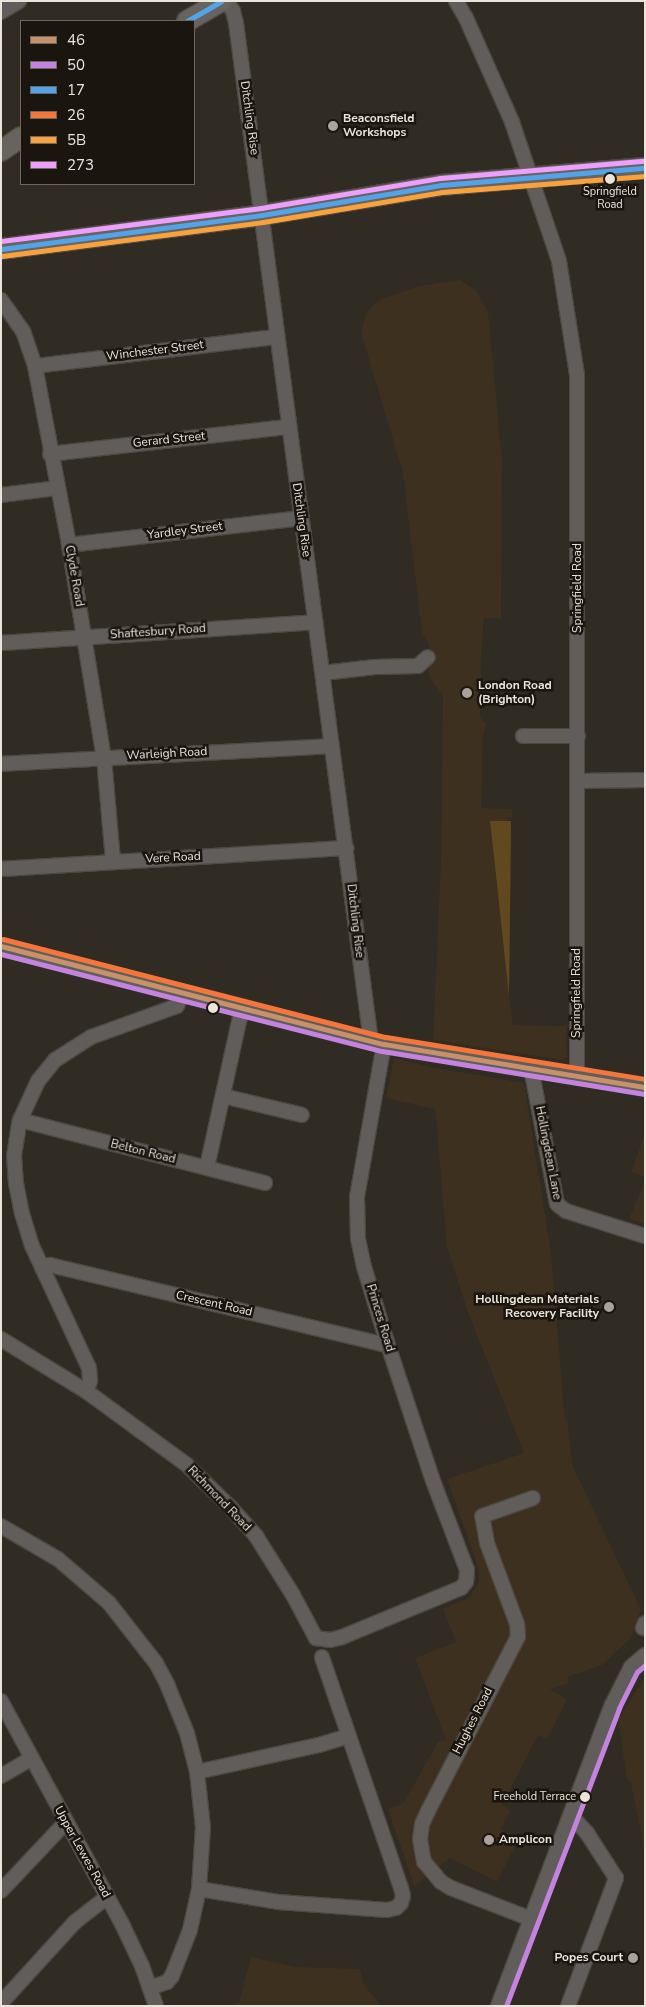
<!DOCTYPE html>
<html>
<head>
<meta charset="utf-8">
<style>
  body { margin:0 }
  #map { position:relative; width:646px; height:2007px; overflow:hidden; background:#302b23; font-family:"Nunito Sans",sans-serif }
  div>[style] { position:absolute }
  .built>* { inset:0; background:#3d301e }
  .green>* { inset:0; background:#62481f }
  .roads { filter:drop-shadow(1px 0 #4d4841) drop-shadow(-1px 0 #4d4841) drop-shadow(0 1px #4d4841) drop-shadow(0 -1px #4d4841) }
  .minor>* { height:14px; margin:-7px; padding:0 7px; transform-origin:7px; border-radius:7px; background:#605d5a }
  .highway>* { height:20px; margin:-10px; padding:0 10px; transform-origin:10px; border-radius:10px; background:#67635e }
  .bus-1>* { height:5px; margin:-2.5px; padding:0 2.5px; transform-origin:2.5px; border-radius:2.5px; background:#c7916a }
  .bus-2>* { height:5px; margin:-2.5px; padding:0 2.5px; transform-origin:2.5px; border-radius:2.5px; background:#c483df }
  .bus-3>* { height:5px; margin:-2.5px; padding:0 2.5px; transform-origin:2.5px; border-radius:2.5px; background:#53a3e8 }
  .bus-4>* { height:5px; margin:-2.5px; padding:0 2.5px; transform-origin:2.5px; border-radius:2.5px; background:#f5763a }
  .bus-5>* { height:5px; margin:-2.5px; padding:0 2.5px; transform-origin:2.5px; border-radius:2.5px; background:#f9a23c }
  .bus-6>* { height:5px; margin:-2.5px; padding:0 2.5px; transform-origin:2.5px; border-radius:2.5px; background:#ee9ffe }
  .dots>* { width:14px; height:14px; translate:-50% -50%; box-sizing:border-box; border:2px solid #1a150f; border-radius:50% }
  span { translate:-50% -50%; white-space:nowrap; text-align:center; line-height:1.15; -webkit-text-stroke:5px #1a150f; paint-order:stroke }
  .bus-label { font-size:11px; color:#eae4db }
  .right { translate:-100% -50%; text-align:right }
  .street-label { font-size:12px; color:#eae4db }
  .poi-label { font-size:12px; color:#eae4db; font-weight:700 }
  .left { translate:0 -50%; text-align:left }
  .frame { position:absolute; inset:0; border:2px solid #eae4db; pointer-events:none }
  .legend { position:absolute; left:20px; top:20px; width:175px; height:165px; box-sizing:border-box; background:#1a150f; border:1px solid #6d6861; margin:0; padding:6px 9px; list-style:none; font-size:15px; color:#eae4db }
  .legend li { display:flex; align-items:center; gap:10px; height:25px }
  .legend b { width:25px; border:1px solid #6d6861 }
</style>
</head>
<body>
<div id="map">
  <div class="built">
    <div style="clip-path:polygon(460px 280px,476px 290px,488px 311px,502px 460px,501px 619px,484px 618px,481px 655px,480px 717px,487px 725px,483px 735px,481px 808px,511px 809px,512px 812px,512px 818px,507px 819px,507px 834px,512px 834px,509px 996px,513px 1025px,566px 1026px,567px 1057px,563px 1060px,433px 1040px,441px 858px,443px 697px,429px 676px,429px 644px,422px 634px,403px 473px,361px 333px,366px 313px,379px 300px,419px 286px)"></div>
    <div style="clip-path:polygon(394px 1058px,430px 1067px,524px 1083px,551px 1252px,565px 1419px,567px 1419px,573px 1467px,641px 1610px,631px 1638px,602px 1665px,567px 1677px,569px 1683px,550px 1689px,567px 1699px,547px 1739px,538px 1735px,502px 1805px,511px 1810px,501px 1829px,519px 1839px,497px 1882px,450px 1858px,414px 1886px,388px 1809px,403px 1804px,438px 1742px,446px 1740px,415px 1658px,456px 1642px,443px 1609px,470px 1597px,479px 1581px,478px 1567px,447px 1479px,524px 1453px,467px 1310px,447px 1247px,435px 1109px,386px 1098px)"></div>
    <div style="clip-path:polygon(645px 1133px,645px 1177px,631px 1172px)"></div>
    <div style="clip-path:polygon(645px 1180px,645px 1224px,629px 1219px)"></div>
    <div style="clip-path:polygon(645px 1678px,645px 1854px,631px 1783px,627px 1779px,618px 1720px)"></div>
    <div style="clip-path:polygon(251px 1957px,297px 1967px,360px 1969px,363px 1983px,381px 2006px,231px 2006px,239px 2002px)"></div>
  </div>
  <div class="green">
    <div style="clip-path:polygon(490px 821px,511px 821px,509px 996px,495px 866px)"></div>
  </div>
  <div class="roads">
    <div class="minor">
      <div style="left:226px;top:1px;width:12px;rotate:55deg"></div>
      <div style="left:233px;top:11px;width:12px;rotate:76deg"></div>
      <div style="left:236px;top:23px;width:1027px;rotate:82.45deg"></div>
      <div style="left:456px;top:1px;width:20px;rotate:60deg"></div>
      <div style="left:466px;top:18px;width:114px;rotate:66.1deg"></div>
      <div style="left:512px;top:122px;width:147px;rotate:71.3deg"></div>
      <div style="left:559px;top:261px;width:115px;rotate:81deg"></div>
      <div style="left:577px;top:375px;width:700px;rotate:90deg"></div>
      <div style="left:1px;top:12px;width:21px;rotate:-31deg"></div>
      <div style="left:1px;top:300px;width:38px;rotate:55deg"></div>
      <div style="left:23px;top:331px;width:37px;rotate:71deg"></div>
      <div style="left:35px;top:366px;width:182px;rotate:79.2deg"></div>
      <div style="left:69px;top:545px;width:216px;rotate:80.7deg"></div>
      <div style="left:104px;top:758px;width:103px;rotate:85deg"></div>
      <div style="left:35px;top:366px;width:243px;rotate:-6.9deg"></div>
      <div style="left:50px;top:454px;width:240px;rotate:-6.5deg"></div>
      <div style="left:1px;top:495px;width:56px;rotate:-7.1deg"></div>
      <div style="left:69px;top:545px;width:234px;rotate:-6.6deg"></div>
      <div style="left:1px;top:643px;width:315px;rotate:-3.8deg"></div>
      <div style="left:323px;top:673px;width:52px;rotate:-6.6deg"></div>
      <div style="left:375px;top:667px;width:43px;rotate:-1.3deg"></div>
      <div style="left:418px;top:666px;width:13px;rotate:-42deg"></div>
      <div style="left:523px;top:736px;width:55px"></div>
      <div style="left:1px;top:764px;width:331px;rotate:-3.1deg"></div>
      <div style="left:578px;top:781px;width:67px;rotate:-0.9deg"></div>
      <div style="left:1px;top:869px;width:346px;rotate:-3.5deg"></div>
      <div style="left:1px;top:946px;width:395px;rotate:14.4deg"></div>
      <div style="left:384px;top:1044px;width:265px;rotate:9.4deg"></div>
      <div style="left:531px;top:1068px;width:138px;rotate:79.2deg"></div>
      <div style="left:557px;top:1204px;width:11px;rotate:38deg"></div>
      <div style="left:566px;top:1211px;width:83px;rotate:17.6deg"></div>
      <div style="left:223px;top:1096px;width:81px;rotate:13.5deg"></div>
      <div style="left:20px;top:1120px;width:253px;rotate:14.4deg"></div>
      <div style="left:207px;top:1167px;width:163px;rotate:-77.6deg"></div>
      <div style="left:42px;top:1268px;width:9px;rotate:-21deg"></div>
      <div style="left:50px;top:1265px;width:340px;rotate:13.4deg"></div>
      <div style="left:381px;top:1344px;width:6px;rotate:-18deg"></div>
      <div style="left:1px;top:1339px;width:100px;rotate:31.5deg"></div>
      <div style="left:86px;top:1391px;width:125px;rotate:36.2deg"></div>
      <div style="left:187px;top:1465px;width:62px;rotate:44.3deg"></div>
      <div style="left:231px;top:1508px;width:38px;rotate:48deg"></div>
      <div style="left:256px;top:1536px;width:70px;rotate:57.9deg"></div>
      <div style="left:293px;top:1595px;width:49px;rotate:61.9deg"></div>
      <div style="left:316px;top:1638px;width:14px;rotate:8deg"></div>
      <div style="left:330px;top:1640px;width:12px;rotate:-14deg"></div>
      <div style="left:342px;top:1637px;width:129px;rotate:-22.4deg"></div>
      <div style="left:461px;top:1588px;width:8px;rotate:-50deg"></div>
      <div style="left:466px;top:1582px;width:12px;rotate:-85deg"></div>
      <div style="left:467px;top:1570px;width:95px;rotate:-110.9deg"></div>
      <div style="left:433px;top:1481px;width:146px;rotate:-108.3deg"></div>
      <div style="left:387px;top:1342px;width:78px;rotate:-107deg"></div>
      <div style="left:364px;top:1267px;width:29px;rotate:-102deg"></div>
      <div style="left:358px;top:1239px;width:42px;rotate:-91.4deg"></div>
      <div style="left:357px;top:1197px;width:155px;rotate:-80deg"></div>
      <div style="left:86px;top:1391px;width:11px;rotate:-68deg"></div>
      <div style="left:90px;top:1381px;width:13px;rotate:-94deg"></div>
      <div style="left:89px;top:1368px;width:135px;rotate:-115deg"></div>
      <div style="left:32px;top:1246px;width:34px;rotate:-107deg"></div>
      <div style="left:22px;top:1214px;width:31px;rotate:-101deg"></div>
      <div style="left:16px;top:1184px;width:28px;rotate:-94deg"></div>
      <div style="left:14px;top:1156px;width:36px;rotate:-81deg"></div>
      <div style="left:20px;top:1120px;width:43px;rotate:-65.2deg"></div>
      <div style="left:38px;top:1081px;width:27px;rotate:-51deg"></div>
      <div style="left:55px;top:1060px;width:43px;rotate:-32.6deg"></div>
      <div style="left:91px;top:1037px;width:91px;rotate:-19.8deg"></div>
      <div style="left:177px;top:1006px;width:14px;rotate:-69deg"></div>
      <div style="left:1px;top:1526px;width:66px;rotate:30.1deg"></div>
      <div style="left:58px;top:1559px;width:67px;rotate:40.8deg"></div>
      <div style="left:109px;top:1603px;width:76px;rotate:51.9deg"></div>
      <div style="left:156px;top:1663px;width:24px;rotate:62deg"></div>
      <div style="left:167px;top:1684px;width:53px;rotate:67.8deg"></div>
      <div style="left:187px;top:1733px;width:40px;rotate:75.6deg"></div>
      <div style="left:197px;top:1772px;width:55px;rotate:83.8deg"></div>
      <div style="left:203px;top:1827px;width:62px;rotate:93.7deg"></div>
      <div style="left:199px;top:1889px;width:42px;rotate:102.4deg"></div>
      <div style="left:190px;top:1930px;width:49px;rotate:111.4deg"></div>
      <div style="left:172px;top:1976px;width:8px;rotate:130deg"></div>
      <div style="left:167px;top:1982px;width:18px;rotate:161deg"></div>
      <div style="left:643px;top:1628px;width:5px;rotate:-68deg"></div>
      <div style="left:1px;top:1701px;width:254px;rotate:61.5deg"></div>
      <div style="left:122px;top:1924px;width:47px;rotate:64.5deg"></div>
      <div style="left:142px;top:1966px;width:42px;rotate:70.7deg"></div>
      <div style="left:197px;top:1772px;width:125px;rotate:-12.5deg"></div>
      <div style="left:319px;top:1745px;width:31px;rotate:-17deg"></div>
      <div style="left:1px;top:1776px;width:34px;rotate:-30deg"></div>
      <div style="left:199px;top:1889px;width:80px;rotate:9.3deg"></div>
      <div style="left:278px;top:1902px;width:109px;rotate:4.2deg"></div>
      <div style="left:387px;top:1910px;width:9px;rotate:-13deg"></div>
      <div style="left:396px;top:1908px;width:7px;rotate:-45deg"></div>
      <div style="left:401px;top:1903px;width:7px;rotate:-74deg"></div>
      <div style="left:403px;top:1896px;width:8px;rotate:-104deg"></div>
      <div style="left:401px;top:1888px;width:244px;rotate:-108.9deg"></div>
      <div style="left:1px;top:1891px;width:95px;rotate:-46.7deg"></div>
      <div style="left:531px;top:1919px;width:86px;rotate:-158.8deg"></div>
      <div style="left:451px;top:1888px;width:12px;rotate:-149deg"></div>
      <div style="left:441px;top:1882px;width:26px;rotate:-130deg"></div>
      <div style="left:424px;top:1862px;width:23px;rotate:-100deg"></div>
      <div style="left:420px;top:1839px;width:15px;rotate:-82deg"></div>
      <div style="left:422px;top:1824px;width:14px;rotate:-65deg"></div>
      <div style="left:428px;top:1811px;width:196px;rotate:-62.7deg"></div>
      <div style="left:518px;top:1637px;width:13px;rotate:-94deg"></div>
      <div style="left:517px;top:1624px;width:86px;rotate:-110.3deg"></div>
      <div style="left:487px;top:1543px;width:27px;rotate:-100deg"></div>
      <div style="left:482px;top:1516px;width:54px;rotate:-19.4deg"></div>
      <div style="left:1px;top:2003px;width:110px;rotate:-47.6deg"></div>
      <div style="left:75px;top:1922px;width:41px;rotate:-38deg"></div>
      <div style="left:498px;top:2006px;width:322px;rotate:-69.3deg"></div>
      <div style="left:612px;top:1705px;width:42px;rotate:-63.4deg"></div>
      <div style="left:631px;top:1667px;width:18px;rotate:-41deg"></div>
      <div style="left:568px;top:2006px;width:137px;rotate:-69.4deg"></div>
      <div style="left:616px;top:1878px;width:54px;rotate:-122.8deg"></div>
      <div style="left:587px;top:1833px;width:13px;rotate:-132deg"></div>
      <div style="left:578px;top:1823px;width:10px;rotate:-163deg"></div>
    </div>
    <div class="highway">
      <div style="left:187px;top:21px;width:39px;rotate:-30deg"></div>
      <div style="left:1px;top:151px;width:24px;rotate:-35deg"></div>
      <div style="left:1px;top:249px;width:263px;rotate:-7.4deg"></div>
      <div style="left:262px;top:215px;width:181px;rotate:-9.5deg"></div>
      <div style="left:441px;top:185px;width:205px;rotate:-4.8deg"></div>
    </div>
  </div>
  <div class="bus-1">
    <div style="left:1px;top:946px;width:395px;rotate:14.4deg"></div>
    <div style="left:384px;top:1044px;width:265px;rotate:9.4deg"></div>
  </div>
  <div class="bus-2">
    <div style="left:1px;top:954px;width:393px;rotate:14.3deg"></div>
    <div style="left:382px;top:1051px;width:266px;rotate:9.3deg"></div>
    <div style="left:506px;top:2006px;width:319px;rotate:-69.2deg"></div>
    <div style="left:619px;top:1708px;width:40px;rotate:-63.4deg"></div>
    <div style="left:637px;top:1672px;width:11px;rotate:-41deg"></div>
  </div>
  <div class="bus-3">
    <div style="left:187px;top:21px;width:39px;rotate:-30deg"></div>
    <div style="left:1px;top:249px;width:263px;rotate:-7.4deg"></div>
    <div style="left:262px;top:215px;width:181px;rotate:-9.5deg"></div>
    <div style="left:441px;top:185px;width:205px;rotate:-4.8deg"></div>
  </div>
  <div class="bus-4">
    <div style="left:3px;top:939px;width:395px;rotate:14.4deg"></div>
    <div style="left:386px;top:1037px;width:262px;rotate:9.2deg"></div>
  </div>
  <div class="bus-5">
    <div style="left:2px;top:256px;width:263px;rotate:-7.4deg"></div>
    <div style="left:263px;top:222px;width:181px;rotate:-9.5deg"></div>
    <div style="left:442px;top:192px;width:204px;rotate:-4.5deg"></div>
  </div>
  <div class="bus-6">
    <div style="left:1px;top:241px;width:262px;rotate:-7.2deg"></div>
    <div style="left:261px;top:208px;width:181px;rotate:-9.5deg"></div>
    <div style="left:440px;top:178px;width:205px;rotate:-4.8deg"></div>
  </div>
  <div class="dots">
    <div style="left:333px;top:126px;background:#a9a39b"></div>
    <div style="left:610px;top:179px;background:#eae4db"></div>
    <div style="left:467px;top:693px;background:#a9a39b"></div>
    <div style="left:213px;top:1008px;background:#eae4db"></div>
    <div style="left:609px;top:1307px;background:#a9a39b"></div>
    <div style="left:585px;top:1797px;background:#eae4db"></div>
    <div style="left:489px;top:1840px;background:#a9a39b"></div>
    <div style="left:633px;top:1958px;background:#a9a39b"></div>
  </div>
  <div class="bus-label">
    <span style="left:610px;top:199px">Springfield<br>Road</span>
    <span class="right" style="left:576px;top:1797px">Freehold Terrace</span>
  </div>
  <div class="street-label">
    <span style="left:249px;top:118px;rotate:82deg">Ditchling Rise</span>
    <span style="left:155px;top:351px;rotate:-7deg">Winchester Street</span>
    <span style="left:169px;top:440px;rotate:-6deg">Gerard Street</span>
    <span style="left:301px;top:520px;rotate:82deg">Ditchling Rise</span>
    <span style="left:185px;top:531px;rotate:-7deg">Yardley Street</span>
    <span style="left:74px;top:576px;rotate:80deg">Clyde Road</span>
    <span style="left:578px;top:588px;rotate:-90deg">Springfield Road</span>
    <span style="left:158px;top:632px;rotate:-4deg">Shaftesbury Road</span>
    <span style="left:167px;top:754px;rotate:-3deg">Warleigh Road</span>
    <span style="left:173px;top:858px;rotate:-3deg">Vere Road</span>
    <span style="left:355px;top:921px;rotate:83deg">Ditchling Rise</span>
    <span style="left:577px;top:993px;rotate:-90deg">Springfield Road</span>
    <span style="left:143px;top:1152px;rotate:14deg">Belton Road</span>
    <span style="left:548px;top:1153px;rotate:79deg">Hollingdean Lane</span>
    <span style="left:214px;top:1304px;rotate:13deg">Crescent Road</span>
    <span style="left:380px;top:1318px;rotate:73deg">Princes Road</span>
    <span style="left:219px;top:1499px;rotate:46deg">Richmond Road</span>
    <span style="left:473px;top:1721px;rotate:-63deg">Hughes Road</span>
    <span style="left:82px;top:1852px;rotate:61deg">Upper Lewes Road</span>
  </div>
  <div class="poi-label">
    <span class="left" style="left:343px;top:126px">Beaconsfield<br>Workshops</span>
    <span class="left" style="left:478px;top:693px">London Road<br>(Brighton)</span>
    <span class="right" style="left:599px;top:1307px">Hollingdean Materials<br>Recovery Facility</span>
    <span class="left" style="left:499px;top:1840px">Amplicon</span>
    <span class="right" style="left:623px;top:1958px">Popes Court</span>
  </div>
  <div class="frame"></div>
  <ul class="legend">
  <li><b style="height:6px;background:#c7916a"></b>46</li>
  <li><b style="height:6px;background:#c483df"></b>50</li>
  <li><b style="height:6px;background:#53a3e8"></b>17</li>
  <li><b style="height:6px;background:#f5763a"></b>26</li>
  <li><b style="height:6px;background:#f9a23c"></b>5B</li>
  <li><b style="height:6px;background:#ee9ffe"></b>273</li>
  </ul>
</div>
</body>
</html>
